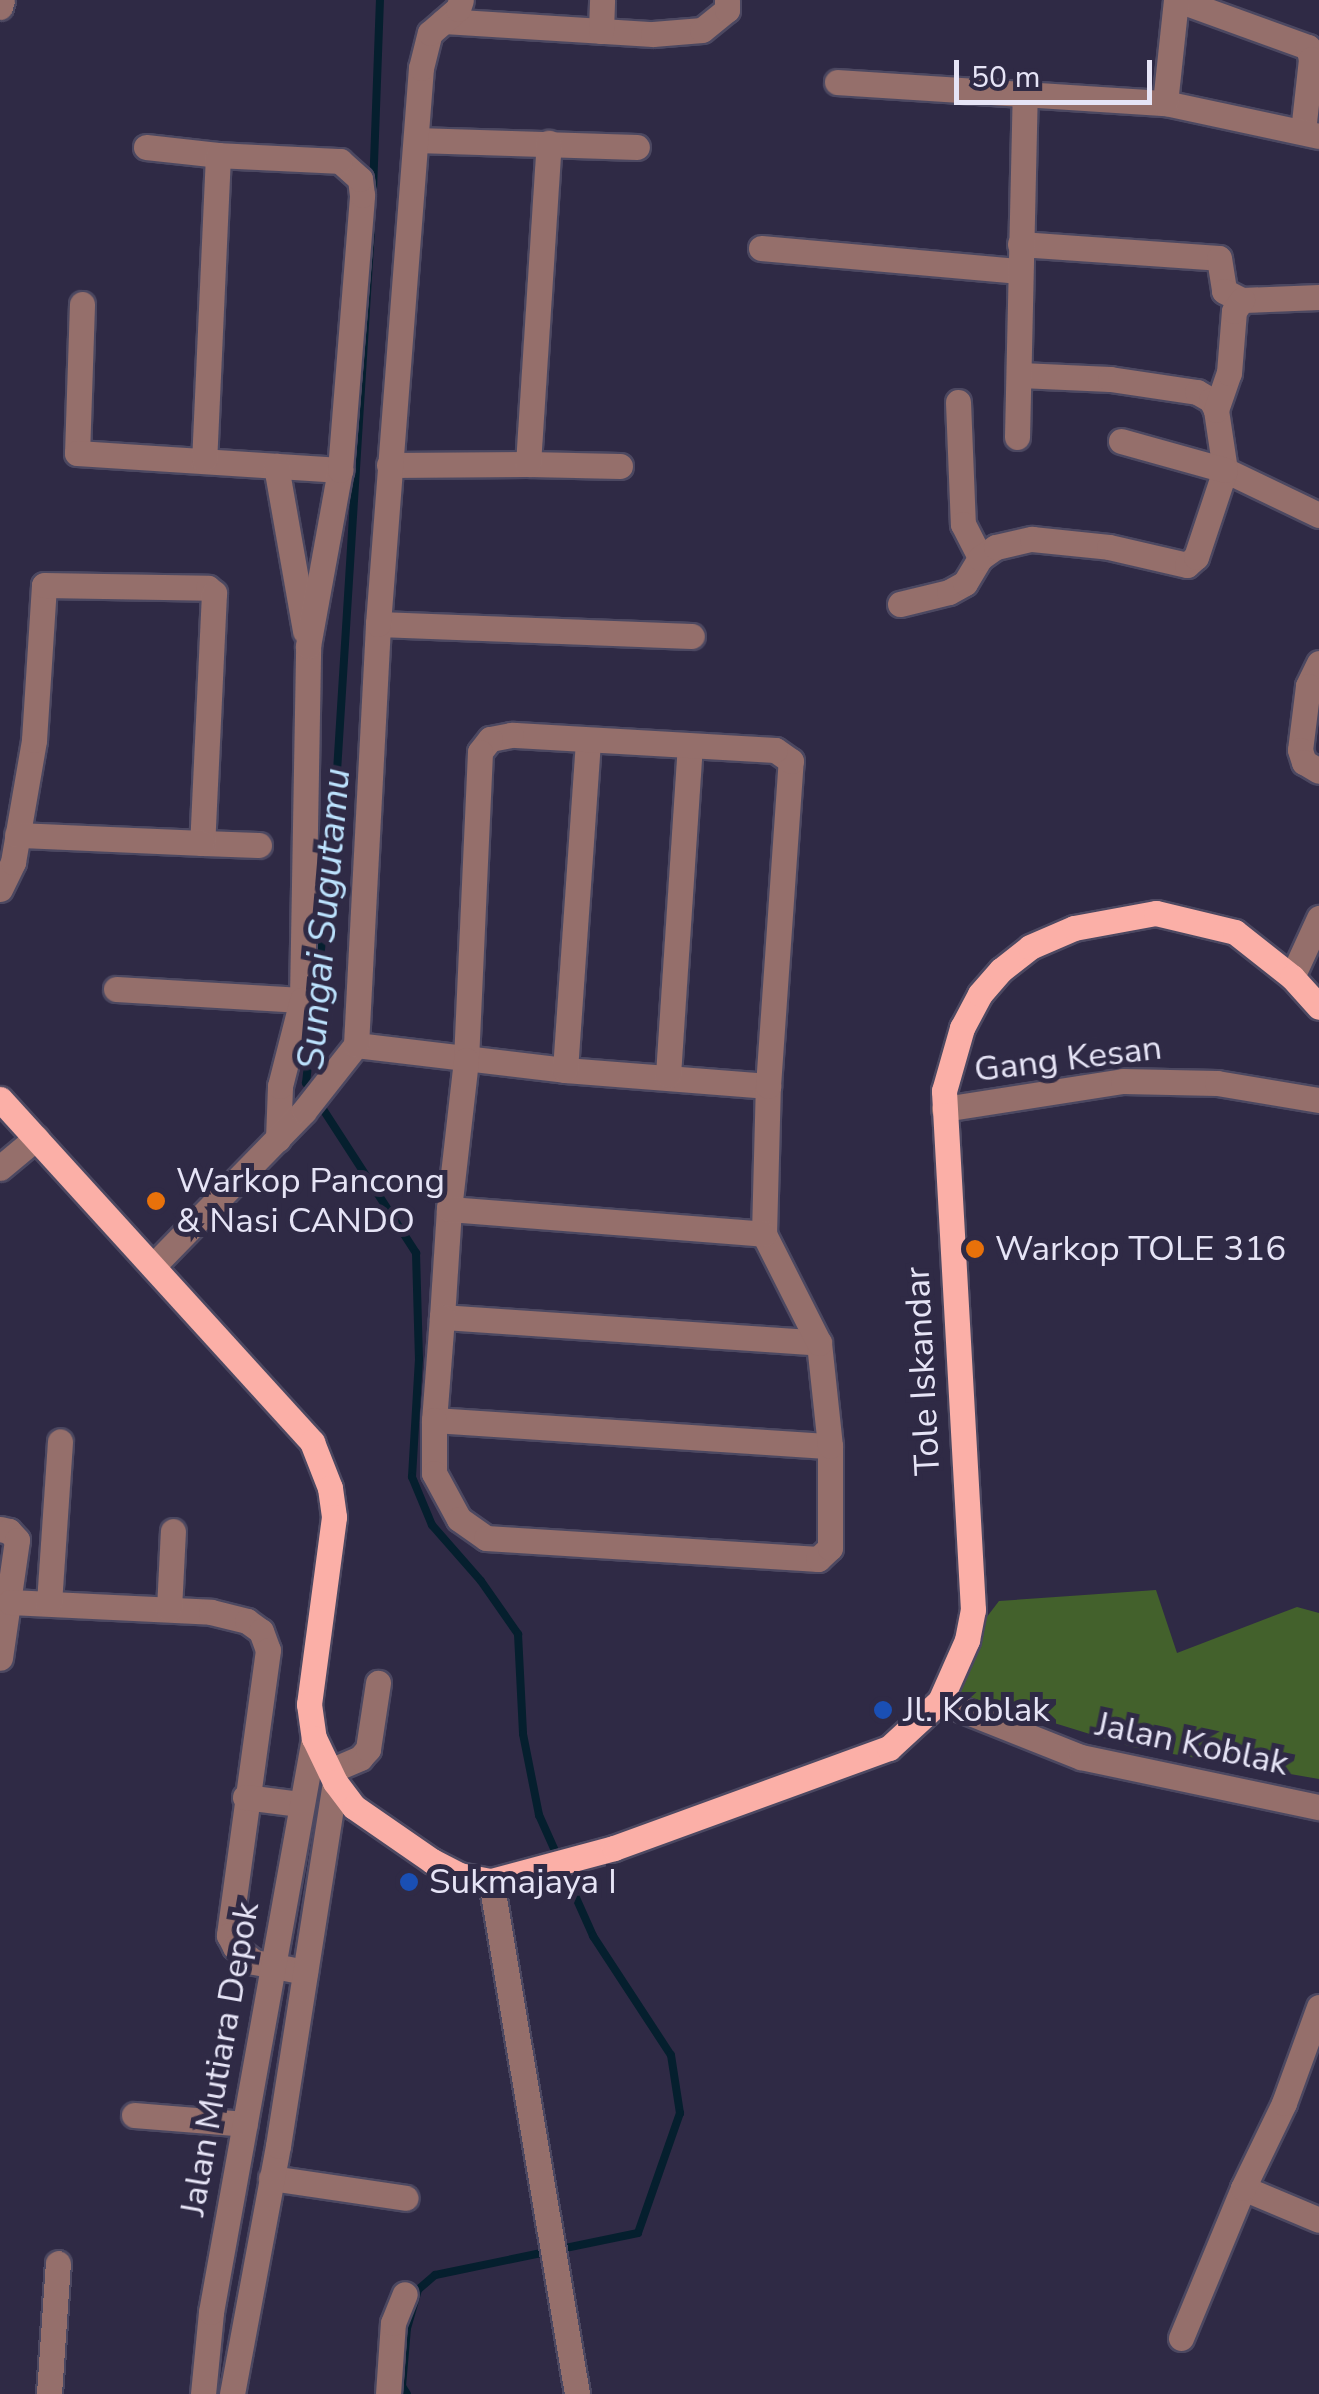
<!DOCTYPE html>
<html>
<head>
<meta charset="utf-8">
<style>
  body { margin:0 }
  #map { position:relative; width:1319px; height:2394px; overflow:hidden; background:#2f2a45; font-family:"Nunito Sans",sans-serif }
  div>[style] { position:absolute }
  .green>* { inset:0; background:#43612c }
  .stream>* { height:8px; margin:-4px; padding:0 4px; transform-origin:4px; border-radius:4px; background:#051f2e }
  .roads { filter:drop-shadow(2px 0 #4c4861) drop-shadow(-2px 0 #4c4861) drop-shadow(0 2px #4c4861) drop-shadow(0 -2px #4c4861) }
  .minor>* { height:25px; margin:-12.5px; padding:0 12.5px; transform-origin:12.5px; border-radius:12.5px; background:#956f6b }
  .major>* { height:25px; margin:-12.5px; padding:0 12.5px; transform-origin:12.5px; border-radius:12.5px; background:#fbafa7 }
  .dots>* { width:28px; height:28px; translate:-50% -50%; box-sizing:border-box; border:5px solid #2f2a45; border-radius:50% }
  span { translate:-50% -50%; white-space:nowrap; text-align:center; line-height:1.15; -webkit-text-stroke:10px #2f2a45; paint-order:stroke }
  .street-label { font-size:35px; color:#e6e4f6 }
  .poi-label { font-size:35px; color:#e6e4f6 }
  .left { translate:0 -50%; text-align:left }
  .water-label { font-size:38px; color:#bce2fd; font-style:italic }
  .scale { position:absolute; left:954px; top:60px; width:198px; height:45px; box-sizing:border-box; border:5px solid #e6e4f6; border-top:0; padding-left:12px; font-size:30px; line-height:35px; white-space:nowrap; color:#e6e4f6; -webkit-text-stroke:8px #2f2a45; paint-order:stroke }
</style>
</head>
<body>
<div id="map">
  <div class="green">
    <div style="clip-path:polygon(1156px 1590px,1177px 1653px,1297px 1607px,1319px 1613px,1319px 1779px,1132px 1747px,934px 1686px,999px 1601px)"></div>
  </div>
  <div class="stream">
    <div style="left:373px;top:190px;width:190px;rotate:-87.9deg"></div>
    <div style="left:312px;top:1091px;width:10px;rotate:-127deg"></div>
    <div style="left:306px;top:1083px;width:233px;rotate:-83.6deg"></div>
    <div style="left:332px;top:851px;width:623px;rotate:-86.41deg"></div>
    <div style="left:319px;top:1103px;width:179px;rotate:57.1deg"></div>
    <div style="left:416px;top:1253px;width:106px;rotate:88.4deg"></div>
    <div style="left:419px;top:1359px;width:118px;rotate:93.4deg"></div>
    <div style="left:412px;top:1477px;width:52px;rotate:67.4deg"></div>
    <div style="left:432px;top:1525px;width:74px;rotate:48.8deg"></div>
    <div style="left:481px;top:1581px;width:65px;rotate:55.1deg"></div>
    <div style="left:518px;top:1634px;width:100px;rotate:87.1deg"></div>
    <div style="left:523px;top:1734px;width:83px;rotate:78.8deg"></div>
    <div style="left:539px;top:1815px;width:133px;rotate:65.9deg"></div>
    <div style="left:593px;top:1936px;width:142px;rotate:56.8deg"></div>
    <div style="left:671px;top:2055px;width:59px;rotate:81.2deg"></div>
    <div style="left:680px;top:2113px;width:127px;rotate:109.3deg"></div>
    <div style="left:638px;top:2233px;width:207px;rotate:168.3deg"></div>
    <div style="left:435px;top:2275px;width:23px;rotate:139deg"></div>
    <div style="left:418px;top:2290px;width:40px;rotate:106deg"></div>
    <div style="left:407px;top:2328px;width:58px;rotate:94.9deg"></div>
    <div style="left:402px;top:2386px;width:9px;rotate:58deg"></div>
  </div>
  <div class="roads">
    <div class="minor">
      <div style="left:1178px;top:0;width:138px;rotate:19.9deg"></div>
      <div style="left:1308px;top:47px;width:12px;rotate:76deg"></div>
      <div style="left:1311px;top:59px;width:73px;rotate:96.3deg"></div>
      <div style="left:0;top:7px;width:7px;rotate:-74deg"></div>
      <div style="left:444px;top:21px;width:209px;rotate:3.6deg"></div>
      <div style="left:653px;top:34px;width:49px;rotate:-4.7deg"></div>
      <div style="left:702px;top:30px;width:32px;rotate:-39deg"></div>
      <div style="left:727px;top:10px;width:10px;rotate:-90deg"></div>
      <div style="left:601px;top:31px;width:31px;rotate:-88deg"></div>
      <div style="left:837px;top:82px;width:329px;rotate:3.7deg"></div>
      <div style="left:1165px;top:103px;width:157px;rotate:12.1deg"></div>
      <div style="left:1165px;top:103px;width:104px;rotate:-83.9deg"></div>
      <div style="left:416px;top:140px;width:221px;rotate:1.8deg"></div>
      <div style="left:146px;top:147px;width:72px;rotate:6.3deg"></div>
      <div style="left:1020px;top:244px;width:199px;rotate:4deg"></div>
      <div style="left:1219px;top:258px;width:33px;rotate:81deg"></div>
      <div style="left:1224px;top:291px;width:20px;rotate:27deg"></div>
      <div style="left:1242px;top:300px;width:77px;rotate:-2.2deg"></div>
      <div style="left:761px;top:248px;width:260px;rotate:5.1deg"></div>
      <div style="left:82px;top:304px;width:149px;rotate:91.9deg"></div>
      <div style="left:77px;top:453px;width:264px;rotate:3.7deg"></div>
      <div style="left:1020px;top:375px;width:90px;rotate:2.5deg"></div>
      <div style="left:1110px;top:379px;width:88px;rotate:8.5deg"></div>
      <div style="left:1197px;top:392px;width:16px;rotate:30deg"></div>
      <div style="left:1211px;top:400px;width:11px;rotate:63deg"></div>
      <div style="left:1216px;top:410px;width:61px;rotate:81.5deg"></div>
      <div style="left:1225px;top:470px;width:104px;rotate:25.6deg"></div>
      <div style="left:958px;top:402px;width:122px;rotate:87.7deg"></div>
      <div style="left:963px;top:524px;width:38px;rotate:63deg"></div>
      <div style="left:1216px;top:410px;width:39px;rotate:-71deg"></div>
      <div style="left:1229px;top:373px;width:62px;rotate:-85.4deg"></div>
      <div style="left:1234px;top:311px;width:14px;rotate:-54deg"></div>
      <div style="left:1017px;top:437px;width:342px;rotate:-88.7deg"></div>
      <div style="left:528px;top:464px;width:92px;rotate:1.2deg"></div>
      <div style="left:389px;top:465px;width:139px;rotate:-0.4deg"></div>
      <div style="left:528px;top:464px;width:322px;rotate:-86.3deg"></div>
      <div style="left:276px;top:466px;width:168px;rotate:80deg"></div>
      <div style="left:900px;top:604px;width:50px;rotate:-13.8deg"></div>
      <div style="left:949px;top:592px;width:18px;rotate:-29deg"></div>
      <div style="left:965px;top:583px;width:29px;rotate:-59deg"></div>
      <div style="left:980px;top:558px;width:19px;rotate:-35deg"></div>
      <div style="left:996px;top:547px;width:37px;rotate:-13deg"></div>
      <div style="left:1032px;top:539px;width:77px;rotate:5.9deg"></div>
      <div style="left:1109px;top:547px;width:80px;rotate:13deg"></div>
      <div style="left:1187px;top:565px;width:12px;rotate:-42deg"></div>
      <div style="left:1196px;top:557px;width:92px;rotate:-71.6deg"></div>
      <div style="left:1225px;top:470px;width:108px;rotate:-164.4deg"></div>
      <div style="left:378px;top:624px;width:314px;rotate:2.2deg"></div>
      <div style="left:1319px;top:663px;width:25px;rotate:116deg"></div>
      <div style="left:1308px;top:686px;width:64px;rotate:97.1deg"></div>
      <div style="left:1300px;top:750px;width:13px;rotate:72deg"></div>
      <div style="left:1304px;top:762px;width:17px;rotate:31deg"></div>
      <div style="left:202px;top:843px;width:57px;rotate:2deg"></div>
      <div style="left:0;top:889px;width:30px;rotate:-64deg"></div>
      <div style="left:13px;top:862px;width:124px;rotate:-80.2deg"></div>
      <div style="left:34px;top:740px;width:155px;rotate:-86.3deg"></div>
      <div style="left:44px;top:585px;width:164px;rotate:1deg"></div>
      <div style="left:208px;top:588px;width:8px;rotate:40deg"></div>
      <div style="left:214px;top:593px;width:250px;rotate:92.7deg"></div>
      <div style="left:202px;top:843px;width:185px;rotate:-177.5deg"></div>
      <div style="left:1292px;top:977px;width:65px;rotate:-65.4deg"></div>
      <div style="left:116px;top:989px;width:186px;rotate:3.4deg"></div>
      <div style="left:302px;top:1000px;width:354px;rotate:-89deg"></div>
      <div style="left:308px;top:646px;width:179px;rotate:-79.7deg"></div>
      <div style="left:340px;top:470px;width:276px;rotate:-85.4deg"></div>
      <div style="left:362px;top:195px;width:16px;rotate:-97deg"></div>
      <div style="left:360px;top:179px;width:27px;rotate:-138deg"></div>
      <div style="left:340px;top:161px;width:122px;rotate:-177.2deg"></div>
      <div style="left:218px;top:155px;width:305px;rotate:92.6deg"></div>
      <div style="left:356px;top:1045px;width:210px;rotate:6.8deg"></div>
      <div style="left:565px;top:1070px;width:204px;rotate:4.5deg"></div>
      <div style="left:565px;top:1070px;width:330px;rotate:-86deg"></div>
      <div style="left:668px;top:1075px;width:330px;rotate:-86.2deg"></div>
      <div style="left:944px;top:1109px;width:181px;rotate:-8.9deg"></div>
      <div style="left:1123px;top:1081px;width:94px;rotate:1.2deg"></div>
      <div style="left:1217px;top:1083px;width:103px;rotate:9.5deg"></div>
      <div style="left:278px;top:1139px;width:53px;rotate:-87.8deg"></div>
      <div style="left:280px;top:1086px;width:89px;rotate:-75.7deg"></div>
      <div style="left:0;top:1168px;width:47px;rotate:-39.8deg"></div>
      <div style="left:449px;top:1209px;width:108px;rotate:93.7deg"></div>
      <div style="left:442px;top:1317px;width:378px;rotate:3.9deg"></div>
      <div style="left:153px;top:1266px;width:216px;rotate:-45.7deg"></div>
      <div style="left:304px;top:1111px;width:84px;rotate:-51.8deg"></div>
      <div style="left:356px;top:1045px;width:422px;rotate:-87deg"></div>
      <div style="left:378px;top:624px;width:558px;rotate:-85.58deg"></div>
      <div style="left:421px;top:68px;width:36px;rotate:-76deg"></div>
      <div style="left:430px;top:33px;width:37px;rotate:-41deg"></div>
      <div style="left:458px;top:9px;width:9px;rotate:-72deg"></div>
      <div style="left:442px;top:1317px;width:103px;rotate:94.4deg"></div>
      <div style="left:434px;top:1420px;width:397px;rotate:3.8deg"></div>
      <div style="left:434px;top:1420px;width:53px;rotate:90deg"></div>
      <div style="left:434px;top:1473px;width:52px;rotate:61.5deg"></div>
      <div style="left:459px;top:1519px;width:33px;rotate:35deg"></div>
      <div style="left:486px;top:1538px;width:333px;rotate:3.6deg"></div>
      <div style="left:818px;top:1559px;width:16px;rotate:-43deg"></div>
      <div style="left:830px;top:1548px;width:102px;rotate:-90deg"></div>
      <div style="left:830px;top:1446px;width:104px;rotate:-96.1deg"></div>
      <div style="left:819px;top:1343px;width:122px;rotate:-116.8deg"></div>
      <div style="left:764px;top:1234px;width:148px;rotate:-88.5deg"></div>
      <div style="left:768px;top:1086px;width:326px;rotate:-86deg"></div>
      <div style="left:791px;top:761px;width:19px;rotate:-145deg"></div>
      <div style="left:775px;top:750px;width:264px;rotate:-176.7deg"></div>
      <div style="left:511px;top:735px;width:21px;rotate:169deg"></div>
      <div style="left:490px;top:739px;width:16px;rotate:128deg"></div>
      <div style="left:480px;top:752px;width:308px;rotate:92.6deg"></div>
      <div style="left:466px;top:1060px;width:150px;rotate:96.5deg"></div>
      <div style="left:449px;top:1209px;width:316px;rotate:4.5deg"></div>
      <div style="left:0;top:1529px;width:9px;rotate:13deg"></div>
      <div style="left:9px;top:1531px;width:12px;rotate:48deg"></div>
      <div style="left:17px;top:1540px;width:119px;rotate:98.2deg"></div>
      <div style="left:10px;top:1602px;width:201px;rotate:2.8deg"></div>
      <div style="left:211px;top:1612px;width:37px;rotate:14deg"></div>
      <div style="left:247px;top:1621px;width:17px;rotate:36deg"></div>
      <div style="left:261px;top:1631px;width:20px;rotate:70deg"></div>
      <div style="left:268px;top:1650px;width:288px;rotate:97.8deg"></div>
      <div style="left:229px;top:1935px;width:13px;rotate:63deg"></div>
      <div style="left:235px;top:1947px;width:24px;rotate:38deg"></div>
      <div style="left:254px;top:1962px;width:52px;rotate:11.1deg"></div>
      <div style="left:49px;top:1603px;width:162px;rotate:-86.1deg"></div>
      <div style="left:169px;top:1609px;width:78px;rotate:-87.1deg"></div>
      <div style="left:940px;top:1701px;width:152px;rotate:21.7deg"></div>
      <div style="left:1081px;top:1757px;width:243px;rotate:11.9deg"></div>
      <div style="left:330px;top:1771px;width:33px;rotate:-23deg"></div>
      <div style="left:360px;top:1758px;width:12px;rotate:-48deg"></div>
      <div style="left:368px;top:1749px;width:67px;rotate:-81.4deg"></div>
      <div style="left:245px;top:1797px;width:55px;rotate:7.3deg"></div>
      <div style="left:491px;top:1881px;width:520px;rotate:80.48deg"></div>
      <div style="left:134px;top:2115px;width:111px;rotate:4.6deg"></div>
      <div style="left:271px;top:2178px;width:136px;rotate:8.4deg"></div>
      <div style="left:1243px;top:2188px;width:82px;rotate:22.8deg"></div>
      <div style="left:1181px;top:2338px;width:162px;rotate:-67.5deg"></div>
      <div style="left:1243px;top:2188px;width:94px;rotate:-64.2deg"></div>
      <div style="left:1284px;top:2103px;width:102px;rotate:-70deg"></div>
      <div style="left:49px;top:2394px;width:131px;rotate:-86.1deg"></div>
      <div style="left:203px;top:2394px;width:82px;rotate:-84.4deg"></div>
      <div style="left:211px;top:2312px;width:583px;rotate:-79.83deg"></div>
      <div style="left:232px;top:2394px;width:252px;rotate:-79.5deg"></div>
      <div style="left:278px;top:2146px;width:368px;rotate:-81.1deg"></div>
      <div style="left:388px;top:2394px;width:71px;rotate:-86deg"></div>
      <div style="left:393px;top:2323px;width:31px;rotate:-68deg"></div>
    </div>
    <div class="major">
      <div style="left:0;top:1099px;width:464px;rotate:47.7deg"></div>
      <div style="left:312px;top:1442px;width:49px;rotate:68.6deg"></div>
      <div style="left:330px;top:1488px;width:29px;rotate:82deg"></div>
      <div style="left:334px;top:1517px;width:189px;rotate:97.6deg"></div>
      <div style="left:309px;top:1704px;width:34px;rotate:82deg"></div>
      <div style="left:314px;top:1738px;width:49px;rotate:64.5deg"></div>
      <div style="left:335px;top:1782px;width:31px;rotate:53deg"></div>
      <div style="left:354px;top:1807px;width:95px;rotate:34.7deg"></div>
      <div style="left:432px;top:1861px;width:30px;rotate:27deg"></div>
      <div style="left:459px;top:1875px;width:33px;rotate:11deg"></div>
      <div style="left:491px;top:1881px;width:127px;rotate:-15deg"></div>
      <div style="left:614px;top:1848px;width:293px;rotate:-20deg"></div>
      <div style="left:889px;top:1748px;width:69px;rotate:-42.7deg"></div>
      <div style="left:940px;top:1701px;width:67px;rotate:-66.1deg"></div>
      <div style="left:967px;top:1640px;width:31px;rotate:-79deg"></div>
      <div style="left:973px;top:1610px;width:520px;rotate:-93.2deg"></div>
      <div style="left:944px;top:1091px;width:66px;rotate:-74.1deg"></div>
      <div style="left:962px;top:1028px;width:38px;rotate:-62deg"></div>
      <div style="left:980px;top:994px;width:32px;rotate:-49deg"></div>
      <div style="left:1001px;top:970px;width:37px;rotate:-38deg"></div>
      <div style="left:1030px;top:947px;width:48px;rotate:-23.4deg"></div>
      <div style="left:1074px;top:928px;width:83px;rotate:-10.4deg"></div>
      <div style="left:1156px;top:913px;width:81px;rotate:13.5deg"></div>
      <div style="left:1235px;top:932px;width:73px;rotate:38.3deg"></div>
      <div style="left:1292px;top:977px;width:40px;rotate:48deg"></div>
    </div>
  </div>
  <div class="dots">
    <div style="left:156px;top:1201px;background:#e8710a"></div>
    <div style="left:975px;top:1249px;background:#e8710a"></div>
    <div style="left:883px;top:1710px;background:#1a4fb4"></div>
    <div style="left:409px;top:1882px;background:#1a4fb4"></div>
  </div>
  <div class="street-label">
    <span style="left:1068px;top:1059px;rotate:-7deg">Gang Kesan</span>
    <span style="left:923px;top:1371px;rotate:-93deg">Tole Iskandar</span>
    <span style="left:1192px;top:1744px;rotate:12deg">Jalan Koblak</span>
    <span style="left:220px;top:2059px;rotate:-80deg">Jalan Mutiara Depok</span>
  </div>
  <div class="poi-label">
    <span class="left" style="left:176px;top:1201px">Warkop Pancong<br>&amp; Nasi CANDO</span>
    <span class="left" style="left:995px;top:1249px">Warkop TOLE 316</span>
    <span class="left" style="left:903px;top:1710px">Jl. Koblak</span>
    <span class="left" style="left:429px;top:1882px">Sukmajaya I</span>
  </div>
  <div class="water-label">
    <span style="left:324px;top:919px;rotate:-85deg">Sungai Sugutamu</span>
  </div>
  <div class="scale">50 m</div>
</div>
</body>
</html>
